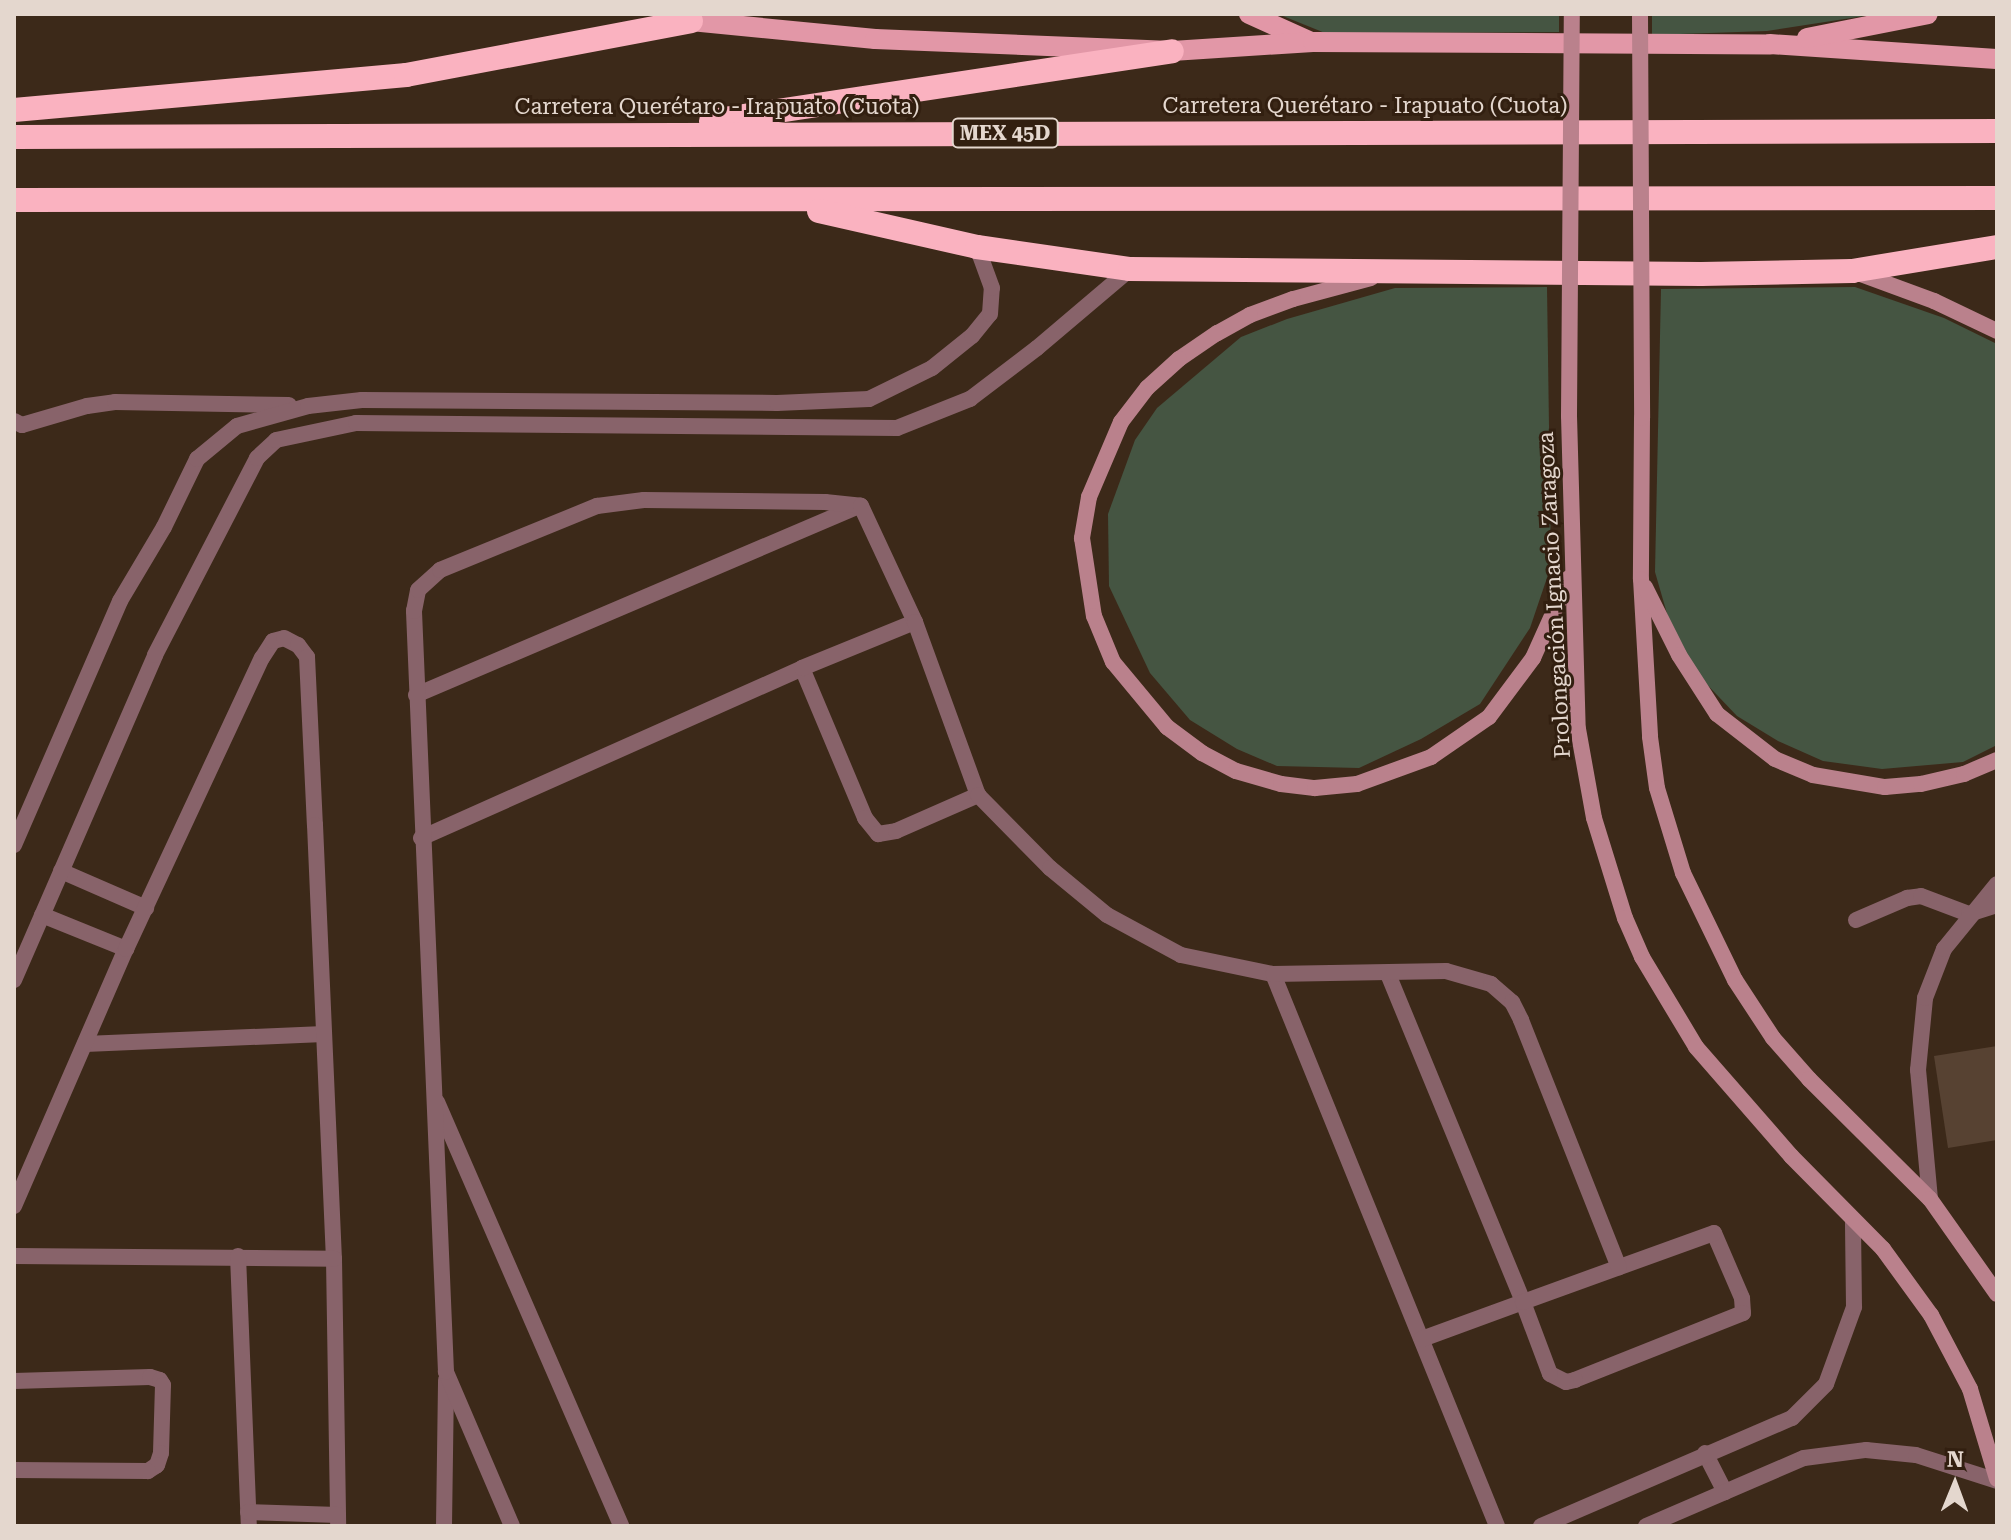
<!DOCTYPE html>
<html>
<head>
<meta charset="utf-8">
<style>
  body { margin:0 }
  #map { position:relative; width:2011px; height:1540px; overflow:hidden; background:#3c2919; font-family:"Roboto Serif",serif }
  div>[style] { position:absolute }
  .green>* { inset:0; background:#455542 }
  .building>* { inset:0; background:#574232 }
  .service>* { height:16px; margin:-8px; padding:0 8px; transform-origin:8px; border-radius:8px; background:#88636a }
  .minor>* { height:16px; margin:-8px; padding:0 8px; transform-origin:8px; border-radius:8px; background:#88636a }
  .tertiary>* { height:16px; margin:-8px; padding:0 8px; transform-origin:8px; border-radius:8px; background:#88636a }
  .secondary>* { height:16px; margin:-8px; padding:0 8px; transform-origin:8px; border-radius:8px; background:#ba818c }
  .primary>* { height:20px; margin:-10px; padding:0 10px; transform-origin:10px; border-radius:10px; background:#e297a7 }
  .motorway>* { height:24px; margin:-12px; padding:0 12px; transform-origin:12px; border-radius:12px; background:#fab2c0 }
  .secondary-bridge>* { height:16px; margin:-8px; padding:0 8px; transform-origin:8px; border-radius:8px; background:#ba818c }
  span { translate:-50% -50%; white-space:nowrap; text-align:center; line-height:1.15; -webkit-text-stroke:6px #321f10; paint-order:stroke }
  .shield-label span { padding:2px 6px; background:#321f10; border:2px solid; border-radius:6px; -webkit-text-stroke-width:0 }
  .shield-label { font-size:20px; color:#e4d7ce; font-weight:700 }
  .street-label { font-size:22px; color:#e4d7ce }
  .frame { position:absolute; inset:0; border:16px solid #e4d7ce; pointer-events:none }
  .north { position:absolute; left:1915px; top:1444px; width:80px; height:80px; -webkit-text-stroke:6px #321f10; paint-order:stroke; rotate:1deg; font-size:22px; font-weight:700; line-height:32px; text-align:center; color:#e4d7ce }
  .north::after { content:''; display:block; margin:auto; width:28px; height:36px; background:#e4d7ce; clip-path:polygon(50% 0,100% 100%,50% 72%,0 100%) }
</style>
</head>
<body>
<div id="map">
  <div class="green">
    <div style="clip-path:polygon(1278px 14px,1559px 14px,1559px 32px,1325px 33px)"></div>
    <div style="clip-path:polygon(1652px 14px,1877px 14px,1767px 31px,1652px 35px)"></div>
    <div style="clip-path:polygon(1547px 287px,1551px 566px,1530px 628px,1480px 704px,1421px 739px,1359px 768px,1277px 766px,1237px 749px,1190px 720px,1150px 673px,1109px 586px,1108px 514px,1135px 440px,1157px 408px,1241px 337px,1287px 319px,1395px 288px)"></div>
    <div style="clip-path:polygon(1855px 287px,1944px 318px,1997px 344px,1997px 745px,1963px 762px,1882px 769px,1823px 761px,1778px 741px,1737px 716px,1679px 655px,1655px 572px,1661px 289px)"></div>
  </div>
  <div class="building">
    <div style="clip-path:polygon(1997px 1046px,1997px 1140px,1948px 1148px,1934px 1056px)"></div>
  </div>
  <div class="service">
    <div style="left:802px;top:668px;width:163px;rotate:67.2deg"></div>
    <div style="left:865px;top:818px;width:21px;rotate:51deg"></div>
    <div style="left:878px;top:834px;width:18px;rotate:-9deg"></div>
    <div style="left:896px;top:831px;width:90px;rotate:-23.7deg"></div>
    <div style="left:416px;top:695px;width:483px;rotate:-23.1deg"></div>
    <div style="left:421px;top:838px;width:417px;rotate:-24deg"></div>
    <div style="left:802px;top:668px;width:122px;rotate:-22.2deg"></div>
    <div style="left:61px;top:871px;width:93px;rotate:23.5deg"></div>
    <div style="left:42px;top:915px;width:91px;rotate:22deg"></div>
    <div style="left:1856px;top:920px;width:56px;rotate:-23.3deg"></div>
    <div style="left:1907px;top:898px;width:14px;rotate:-8deg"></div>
    <div style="left:1921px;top:896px;width:51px;rotate:20.6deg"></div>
    <div style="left:1969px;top:914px;width:29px;rotate:-18deg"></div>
    <div style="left:1273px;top:974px;width:596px;rotate:67.91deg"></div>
    <div style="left:1388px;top:974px;width:355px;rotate:67.6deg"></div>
    <div style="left:1523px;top:1302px;width:108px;rotate:159.9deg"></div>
    <div style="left:85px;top:1044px;width:239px;rotate:-2.4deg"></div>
    <div style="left:437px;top:1102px;width:462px;rotate:66.5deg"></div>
    <div style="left:14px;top:1206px;width:280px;rotate:-66.5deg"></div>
    <div style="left:126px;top:949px;width:321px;rotate:-65deg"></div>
    <div style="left:262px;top:658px;width:20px;rotate:-57deg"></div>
    <div style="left:273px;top:641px;width:11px;rotate:-15deg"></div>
    <div style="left:284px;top:638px;width:16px;rotate:27deg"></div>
    <div style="left:298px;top:645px;width:15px;rotate:53deg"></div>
    <div style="left:307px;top:657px;width:168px;rotate:87.3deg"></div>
    <div style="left:315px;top:825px;width:434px;rotate:87.5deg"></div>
    <div style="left:334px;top:1259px;width:267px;rotate:89.1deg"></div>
    <div style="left:1714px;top:1233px;width:71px;rotate:66.7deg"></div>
    <div style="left:1742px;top:1298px;width:15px;rotate:86deg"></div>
    <div style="left:1743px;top:1313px;width:181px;rotate:158.3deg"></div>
    <div style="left:1575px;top:1380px;width:9px;rotate:167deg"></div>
    <div style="left:1566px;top:1382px;width:18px;rotate:-153deg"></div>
    <div style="left:1550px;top:1374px;width:77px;rotate:-110.6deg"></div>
    <div style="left:1523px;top:1302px;width:203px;rotate:-19.9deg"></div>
    <div style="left:14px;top:1256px;width:320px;rotate:0.5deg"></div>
    <div style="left:238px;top:1256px;width:270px;rotate:87.7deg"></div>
    <div style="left:14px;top:1381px;width:136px;rotate:-1.7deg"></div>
    <div style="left:150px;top:1377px;width:10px;rotate:17deg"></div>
    <div style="left:160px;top:1380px;width:6px;rotate:59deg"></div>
    <div style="left:163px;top:1385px;width:68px;rotate:91.7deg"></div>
    <div style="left:161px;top:1453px;width:13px;rotate:108deg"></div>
    <div style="left:157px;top:1465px;width:11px;rotate:146deg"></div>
    <div style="left:148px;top:1471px;width:134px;rotate:-179.6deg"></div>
    <div style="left:248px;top:1512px;width:90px;rotate:1.9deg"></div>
    <div style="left:444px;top:1526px;width:146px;rotate:-89.2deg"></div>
    <div style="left:512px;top:1526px;width:168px;rotate:-113.2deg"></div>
    <div style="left:446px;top:1372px;width:762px;rotate:-92.41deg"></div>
    <div style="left:414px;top:611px;width:21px;rotate:-79deg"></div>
    <div style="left:418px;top:590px;width:30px;rotate:-42deg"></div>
    <div style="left:440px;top:570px;width:170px;rotate:-22.2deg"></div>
    <div style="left:597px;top:506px;width:47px;rotate:-7.3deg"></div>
    <div style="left:644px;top:500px;width:181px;rotate:0.6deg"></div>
    <div style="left:825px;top:502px;width:36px;rotate:6deg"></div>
    <div style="left:861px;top:506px;width:128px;rotate:65deg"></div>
    <div style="left:915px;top:622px;width:184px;rotate:70deg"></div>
    <div style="left:978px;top:795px;width:103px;rotate:45.4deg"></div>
    <div style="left:1050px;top:868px;width:74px;rotate:39.5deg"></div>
    <div style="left:1107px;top:915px;width:84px;rotate:28.4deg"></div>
    <div style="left:1181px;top:955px;width:94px;rotate:11.7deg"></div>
    <div style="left:1273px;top:974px;width:173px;rotate:-1deg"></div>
    <div style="left:1446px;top:971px;width:47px;rotate:16.1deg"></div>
    <div style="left:1491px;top:984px;width:28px;rotate:41deg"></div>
    <div style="left:1512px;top:1002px;width:20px;rotate:63deg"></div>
    <div style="left:1521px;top:1020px;width:266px;rotate:68.4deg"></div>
  </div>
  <div class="minor">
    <div style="left:14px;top:421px;width:9px;rotate:27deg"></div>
    <div style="left:22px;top:425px;width:68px;rotate:-16.3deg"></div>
    <div style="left:87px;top:406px;width:28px;rotate:-8deg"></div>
    <div style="left:115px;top:402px;width:174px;rotate:1deg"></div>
    <div style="left:14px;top:845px;width:266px;rotate:-66.5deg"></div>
    <div style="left:120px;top:601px;width:86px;rotate:-59.3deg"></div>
    <div style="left:164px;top:527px;width:76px;rotate:-64.1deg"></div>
    <div style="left:197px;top:459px;width:52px;rotate:-39.5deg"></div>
    <div style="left:237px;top:426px;width:74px;rotate:-15.7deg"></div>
    <div style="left:308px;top:406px;width:54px;rotate:-6.3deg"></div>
    <div style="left:362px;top:400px;width:415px;rotate:0.4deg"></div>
    <div style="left:777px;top:403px;width:92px;rotate:-2.5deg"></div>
    <div style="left:869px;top:399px;width:70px;rotate:-26.2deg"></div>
    <div style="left:932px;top:368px;width:51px;rotate:-38.7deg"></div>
    <div style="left:972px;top:336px;width:28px;rotate:-51deg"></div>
    <div style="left:990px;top:314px;width:26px;rotate:-86deg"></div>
    <div style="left:992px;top:288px;width:44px;rotate:-110.1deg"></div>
    <div style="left:14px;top:980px;width:354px;rotate:-66.5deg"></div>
    <div style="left:155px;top:655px;width:222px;rotate:-62.6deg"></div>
    <div style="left:257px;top:458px;width:26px;rotate:-43deg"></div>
    <div style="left:276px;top:440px;width:82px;rotate:-12deg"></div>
    <div style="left:356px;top:423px;width:541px;rotate:0.53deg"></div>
    <div style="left:897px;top:428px;width:79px;rotate:-21.7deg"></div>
    <div style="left:970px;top:399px;width:84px;rotate:-37.3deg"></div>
    <div style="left:1037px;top:348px;width:122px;rotate:-40.3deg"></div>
    <div style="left:1705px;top:1453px;width:44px;rotate:62.9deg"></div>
    <div style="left:1541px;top:1526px;width:273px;rotate:-23.3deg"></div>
    <div style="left:1792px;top:1418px;width:48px;rotate:-45deg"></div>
    <div style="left:1826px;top:1384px;width:82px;rotate:-70deg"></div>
    <div style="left:1854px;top:1307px;width:87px;rotate:-90.7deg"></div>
    <div style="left:1646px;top:1526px;width:172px;rotate:-23.3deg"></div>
    <div style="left:1804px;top:1458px;width:63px;rotate:-7.4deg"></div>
    <div style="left:1866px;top:1450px;width:50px;rotate:5.7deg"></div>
    <div style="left:1916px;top:1455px;width:85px;rotate:17.8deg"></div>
  </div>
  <div class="tertiary">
    <div style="left:1930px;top:1199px;width:130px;rotate:-95.3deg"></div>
    <div style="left:1918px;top:1070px;width:72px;rotate:-84.4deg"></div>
    <div style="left:1925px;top:998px;width:53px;rotate:-68.8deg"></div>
    <div style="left:1944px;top:949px;width:84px;rotate:-50.8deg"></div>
  </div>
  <div class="secondary">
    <div style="left:1858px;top:273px;width:81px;rotate:20.2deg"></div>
    <div style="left:1934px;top:301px;width:70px;rotate:25.5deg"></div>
    <div style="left:1371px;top:278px;width:81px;rotate:164.9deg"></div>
    <div style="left:1293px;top:299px;width:46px;rotate:159.6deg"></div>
    <div style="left:1250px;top:315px;width:38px;rotate:151deg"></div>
    <div style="left:1217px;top:333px;width:46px;rotate:145.6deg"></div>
    <div style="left:1179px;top:359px;width:43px;rotate:137.8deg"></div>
    <div style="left:1147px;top:388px;width:43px;rotate:127.4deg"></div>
    <div style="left:1121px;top:422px;width:82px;rotate:113.1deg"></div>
    <div style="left:1089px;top:497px;width:42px;rotate:99.7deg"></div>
    <div style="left:1082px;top:538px;width:79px;rotate:81.3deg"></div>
    <div style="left:1094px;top:616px;width:50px;rotate:67.6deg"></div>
    <div style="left:1113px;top:662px;width:85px;rotate:50.3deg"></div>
    <div style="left:1167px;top:727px;width:44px;rotate:36.6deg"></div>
    <div style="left:1202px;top:753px;width:38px;rotate:28deg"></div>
    <div style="left:1236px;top:771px;width:47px;rotate:16.1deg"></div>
    <div style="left:1281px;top:784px;width:34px;rotate:7deg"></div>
    <div style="left:1315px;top:788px;width:42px;rotate:-5.4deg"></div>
    <div style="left:1357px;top:784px;width:79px;rotate:-20deg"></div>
    <div style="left:1431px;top:757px;width:70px;rotate:-34.6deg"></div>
    <div style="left:1489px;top:717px;width:74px;rotate:-53.3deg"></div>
    <div style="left:1533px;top:658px;width:88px;rotate:-65.8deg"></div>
    <div style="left:1569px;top:416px;width:313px;rotate:88.4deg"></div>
    <div style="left:1578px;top:729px;width:90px;rotate:79.8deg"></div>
    <div style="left:1594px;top:818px;width:105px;rotate:72.8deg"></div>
    <div style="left:1625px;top:918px;width:43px;rotate:66.4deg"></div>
    <div style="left:1642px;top:957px;width:105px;rotate:59deg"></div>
    <div style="left:1696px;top:1047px;width:145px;rotate:48.9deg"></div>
    <div style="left:1791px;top:1156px;width:131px;rotate:45.3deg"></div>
    <div style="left:1883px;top:1249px;width:82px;rotate:54deg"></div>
    <div style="left:1931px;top:1315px;width:84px;rotate:62.2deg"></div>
    <div style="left:1970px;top:1389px;width:94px;rotate:73.3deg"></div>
    <div style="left:1642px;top:418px;width:161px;rotate:90.4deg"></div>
    <div style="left:1641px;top:579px;width:158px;rotate:86.7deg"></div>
    <div style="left:1650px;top:737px;width:51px;rotate:82.2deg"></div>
    <div style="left:1657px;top:788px;width:89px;rotate:73deg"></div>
    <div style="left:1683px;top:873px;width:119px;rotate:64.1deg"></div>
    <div style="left:1735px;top:980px;width:69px;rotate:56.8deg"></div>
    <div style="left:1773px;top:1038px;width:55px;rotate:48.7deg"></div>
    <div style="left:1809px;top:1079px;width:170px;rotate:44.8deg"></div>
    <div style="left:1930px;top:1199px;width:116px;rotate:54.8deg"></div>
    <div style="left:1645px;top:587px;width:76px;rotate:63.4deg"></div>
    <div style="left:1679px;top:655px;width:70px;rotate:57.2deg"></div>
    <div style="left:1717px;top:714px;width:73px;rotate:37.8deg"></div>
    <div style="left:1775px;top:759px;width:41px;rotate:22.8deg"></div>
    <div style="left:1813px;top:775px;width:73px;rotate:9.5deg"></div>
    <div style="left:1885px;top:787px;width:36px;rotate:-5deg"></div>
    <div style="left:1921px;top:784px;width:44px;rotate:-13.1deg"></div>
    <div style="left:1964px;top:774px;width:36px;rotate:-23deg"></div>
  </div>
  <div class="primary">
    <div style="left:1249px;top:14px;width:66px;rotate:24.2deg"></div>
    <div style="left:691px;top:21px;width:185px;rotate:5.6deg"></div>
    <div style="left:875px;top:39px;width:297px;rotate:2.3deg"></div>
    <div style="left:1172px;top:51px;width:141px;rotate:-3.7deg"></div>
    <div style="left:1313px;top:42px;width:457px;rotate:0.3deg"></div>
    <div style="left:1770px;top:44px;width:227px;rotate:3.8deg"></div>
    <div style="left:1807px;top:38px;width:123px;rotate:-11.2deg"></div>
  </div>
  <div class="motorway">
    <div style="left:14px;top:110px;width:394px;rotate:-5.1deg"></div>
    <div style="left:406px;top:75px;width:290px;rotate:-10.7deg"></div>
    <div style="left:711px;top:121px;width:466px;rotate:-8.6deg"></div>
    <div style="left:14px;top:137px;width:1983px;rotate:-0.17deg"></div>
    <div style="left:14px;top:200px;width:1983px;rotate:-0.06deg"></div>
    <div style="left:819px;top:211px;width:162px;rotate:12.8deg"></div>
    <div style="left:977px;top:247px;width:155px;rotate:8.2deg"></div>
    <div style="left:1130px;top:269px;width:571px;rotate:0.5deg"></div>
    <div style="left:1701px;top:274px;width:151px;rotate:-1.1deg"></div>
    <div style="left:1852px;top:271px;width:147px;rotate:-9.4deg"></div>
  </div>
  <div class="secondary-bridge">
    <div style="left:1640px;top:14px;width:404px;rotate:89.7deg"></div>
    <div style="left:1569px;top:416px;width:402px;rotate:-89.6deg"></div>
  </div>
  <div class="shield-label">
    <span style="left:1005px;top:133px">MEX 45D</span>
  </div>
  <div class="street-label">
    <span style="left:1365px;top:106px">Carretera Querétaro - Irapuato (Cuota)</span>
    <span style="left:717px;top:107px">Carretera Querétaro - Irapuato (Cuota)</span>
    <span style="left:1554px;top:595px;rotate:-93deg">Prolongación Ignacio Zaragoza</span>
  </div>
  <div class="frame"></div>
  <div class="north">N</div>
</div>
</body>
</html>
